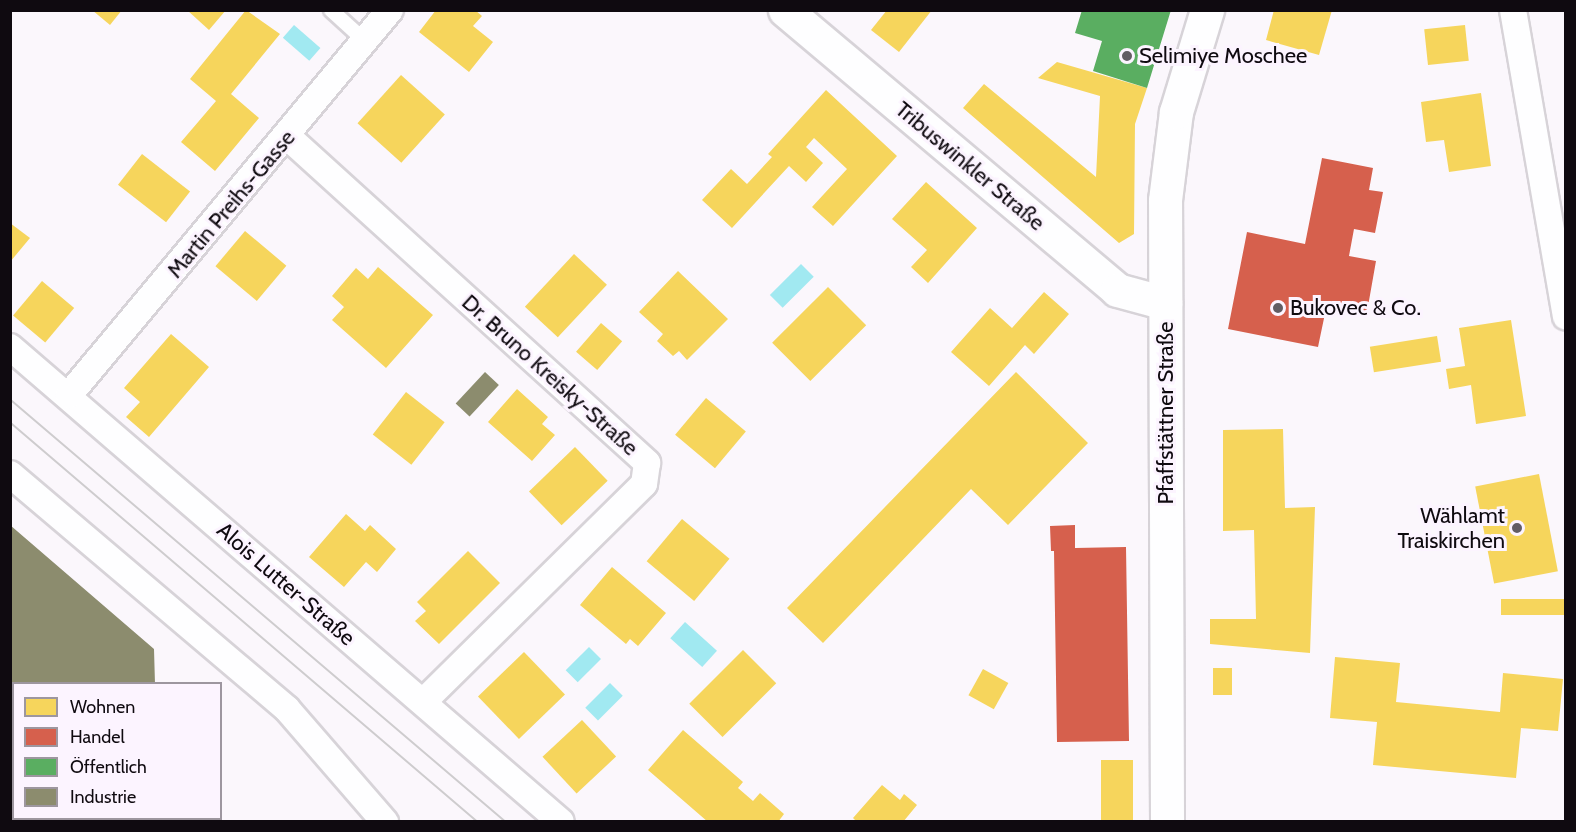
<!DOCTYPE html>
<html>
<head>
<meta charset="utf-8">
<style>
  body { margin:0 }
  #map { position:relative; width:1576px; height:832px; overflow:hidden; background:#fbf7fc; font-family:Cabin,sans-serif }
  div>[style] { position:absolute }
  .water>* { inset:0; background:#a1e9f1; transform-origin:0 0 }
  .homes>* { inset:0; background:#f6d55c; transform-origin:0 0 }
  .shops>* { inset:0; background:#d6604d }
  .public>* { inset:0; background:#5aae61 }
  .industry>* { inset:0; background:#8c8c6e; transform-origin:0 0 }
  .roads { filter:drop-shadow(2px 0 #d7d3d8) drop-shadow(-2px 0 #d7d3d8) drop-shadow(0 2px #d7d3d8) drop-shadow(0 -2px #d7d3d8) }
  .lane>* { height:14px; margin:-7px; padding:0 7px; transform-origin:7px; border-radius:7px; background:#fefeff }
  .street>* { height:26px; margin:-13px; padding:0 13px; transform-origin:13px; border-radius:13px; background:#fefeff }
  .secondary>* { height:33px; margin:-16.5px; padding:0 16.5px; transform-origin:16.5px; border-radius:16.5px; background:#fefeff }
  .tram>* { height:1.5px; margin:-0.75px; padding:0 0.75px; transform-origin:0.75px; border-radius:0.75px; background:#ceccce }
  .dots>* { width:16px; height:16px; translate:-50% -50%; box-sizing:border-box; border:3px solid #fcf4ff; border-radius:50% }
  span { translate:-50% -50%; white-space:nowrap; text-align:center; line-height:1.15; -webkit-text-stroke:6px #fcf4ff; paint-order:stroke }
  .poi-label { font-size:22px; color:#0f0a10 }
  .left { translate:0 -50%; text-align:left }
  .right { translate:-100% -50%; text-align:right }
  .street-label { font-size:22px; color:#0f0a10 }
  .frame { position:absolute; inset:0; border:12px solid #0f0a10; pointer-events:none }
  .legend { position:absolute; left:12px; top:682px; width:210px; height:138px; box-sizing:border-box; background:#fcf4ff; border:2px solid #9d969f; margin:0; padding:8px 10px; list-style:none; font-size:18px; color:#0f0a10 }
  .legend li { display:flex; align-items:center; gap:12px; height:30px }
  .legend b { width:30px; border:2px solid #9d969f }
</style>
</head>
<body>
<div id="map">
  <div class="water">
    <div style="left:294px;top:25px;width:35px;height:17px;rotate:41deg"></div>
    <div style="left:801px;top:264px;width:18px;height:44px;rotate:45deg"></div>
    <div style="left:685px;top:622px;width:43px;height:22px;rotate:42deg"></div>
    <div style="left:589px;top:647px;width:17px;height:33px;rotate:45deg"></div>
    <div style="left:610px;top:683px;width:18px;height:35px;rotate:45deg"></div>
  </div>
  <div class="homes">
    <div style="clip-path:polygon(92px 10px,122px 10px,110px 25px)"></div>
    <div style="clip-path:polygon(187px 10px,226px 10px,209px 30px)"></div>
    <div style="clip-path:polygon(246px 10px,280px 34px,231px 94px,259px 118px,215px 171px,181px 142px,216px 101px,190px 79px)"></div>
    <div style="clip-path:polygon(436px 10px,475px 10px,482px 16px,473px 26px,493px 42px,469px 72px,419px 32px)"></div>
    <div style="clip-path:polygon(887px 10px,932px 10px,899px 52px,871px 30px)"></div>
    <div style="clip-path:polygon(1274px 10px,1332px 10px,1319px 55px,1266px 40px)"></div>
    <div style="left:1465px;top:25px;width:36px;height:41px;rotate:84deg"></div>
    <div style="clip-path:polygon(1057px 62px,1147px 88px,1135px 124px,1134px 234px,1119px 243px,963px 108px,984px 84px,1096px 177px,1100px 96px,1038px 78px)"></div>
    <div style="left:401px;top:75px;width:59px;height:65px;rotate:42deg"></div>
    <div style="clip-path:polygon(826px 90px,897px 156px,833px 226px,812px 207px,847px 169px,814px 138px,806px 147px,823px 163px,806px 182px,789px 166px,732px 228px,702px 200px,731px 169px,747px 184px,772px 157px,768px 154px)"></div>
    <div style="clip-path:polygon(1481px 93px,1491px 166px,1449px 172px,1444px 140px,1426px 142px,1421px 102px)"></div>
    <div style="left:142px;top:154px;width:61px;height:39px;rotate:38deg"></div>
    <div style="clip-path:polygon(926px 182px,977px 228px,928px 283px,911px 267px,927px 250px,892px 219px)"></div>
    <div style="clip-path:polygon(10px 223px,30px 238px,10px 262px)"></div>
    <div style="left:245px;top:231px;width:54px;height:46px;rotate:40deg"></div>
    <div style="left:574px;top:254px;width:45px;height:72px;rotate:43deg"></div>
    <div style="clip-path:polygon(378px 267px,433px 315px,386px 368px,332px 320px,344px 307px,332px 296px,356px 268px,368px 279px)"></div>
    <div style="clip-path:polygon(678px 271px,728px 319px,687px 360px,679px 351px,673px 356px,657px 341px,663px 334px,639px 312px)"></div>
    <div style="left:42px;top:281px;width:42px;height:45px;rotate:40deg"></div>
    <div style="left:828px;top:287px;width:54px;height:79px;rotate:45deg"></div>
    <div style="clip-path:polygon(1044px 292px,1069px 314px,1034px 354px,1025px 345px,989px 386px,951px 352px,990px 308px,1012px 328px)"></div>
    <div style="clip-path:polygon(1511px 320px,1526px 416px,1476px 424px,1471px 385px,1449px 389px,1446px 369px,1465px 366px,1459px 328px)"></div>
    <div style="left:601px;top:323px;width:28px;height:38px;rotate:41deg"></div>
    <div style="clip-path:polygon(171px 334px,209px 367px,149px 437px,126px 417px,140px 402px,124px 388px)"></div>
    <div style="left:1437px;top:336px;width:26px;height:68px;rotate:81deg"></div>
    <div style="clip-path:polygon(1016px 372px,1088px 443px,1008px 525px,971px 489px,823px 643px,787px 608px)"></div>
    <div style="clip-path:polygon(517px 389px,548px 417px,542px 424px,555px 435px,532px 461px,488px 422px)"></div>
    <div style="left:406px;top:392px;width:49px;height:54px;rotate:38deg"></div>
    <div style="left:706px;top:398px;width:52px;height:48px;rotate:40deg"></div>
    <div style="clip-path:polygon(1283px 429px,1285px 508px,1315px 507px,1310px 653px,1210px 644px,1210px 619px,1256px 619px,1254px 530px,1223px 531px,1223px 430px)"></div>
    <div style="left:575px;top:447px;width:47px;height:64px;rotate:46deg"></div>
    <div style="left:1539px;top:474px;width:99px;height:65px;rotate:79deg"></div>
    <div style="clip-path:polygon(346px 514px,365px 531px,370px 525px,396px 549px,377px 572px,366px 562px,344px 587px,309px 557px)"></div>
    <div style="left:682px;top:519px;width:62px;height:55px;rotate:40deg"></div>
    <div style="clip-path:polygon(468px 551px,500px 583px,439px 644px,415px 621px,426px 611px,417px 602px)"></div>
    <div style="clip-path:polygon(612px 567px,666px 613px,638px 646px,630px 639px,626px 644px,580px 605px)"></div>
    <div style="left:1566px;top:599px;width:16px;height:65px;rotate:90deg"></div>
    <div style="left:743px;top:650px;width:47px;height:76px;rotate:45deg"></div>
    <div style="left:524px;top:652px;width:59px;height:64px;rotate:46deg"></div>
    <div style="clip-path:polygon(1335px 657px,1400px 663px,1396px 702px,1500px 712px,1503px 673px,1563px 679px,1558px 731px,1521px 728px,1516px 778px,1373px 765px,1377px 722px,1330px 718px)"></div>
    <div style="left:1213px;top:668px;width:19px;height:27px"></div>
    <div style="left:983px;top:669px;width:29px;height:30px;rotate:29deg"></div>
    <div style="left:582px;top:720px;width:50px;height:54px;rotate:47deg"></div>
    <div style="clip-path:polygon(683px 730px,743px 782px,738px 788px,753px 801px,760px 793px,784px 814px,778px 822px,708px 822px,648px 770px)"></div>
    <div style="left:1101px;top:760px;width:32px;height:62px"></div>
    <div style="clip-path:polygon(882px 785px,900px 800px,904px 794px,917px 805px,903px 822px,857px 822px,853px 818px)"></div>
  </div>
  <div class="shops">
    <div style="clip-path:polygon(1322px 158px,1373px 168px,1369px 190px,1383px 192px,1375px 233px,1354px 229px,1349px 256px,1376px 261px,1367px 312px,1327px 304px,1318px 347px,1228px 329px,1247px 232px,1305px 244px)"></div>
    <div style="clip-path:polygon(1075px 525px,1075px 548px,1126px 547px,1129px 741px,1057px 742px,1054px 551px,1051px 551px,1050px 526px)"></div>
  </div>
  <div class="public">
    <div style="clip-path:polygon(1082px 10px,1171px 10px,1147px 88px,1093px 71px,1102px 41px,1075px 33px)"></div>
  </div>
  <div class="industry">
    <div style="left:485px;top:372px;width:19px;height:43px;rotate:43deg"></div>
    <div style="clip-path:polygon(10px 525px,154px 649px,155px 684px,14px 684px,14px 818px,155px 822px,10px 822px)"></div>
  </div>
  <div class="roads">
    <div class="lane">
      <div style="left:331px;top:10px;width:45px;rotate:42.3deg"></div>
    </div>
    <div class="street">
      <div style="left:1513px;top:10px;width:311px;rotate:80.2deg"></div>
      <div style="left:288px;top:137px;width:485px;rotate:42.2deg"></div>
      <div style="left:647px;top:463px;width:21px;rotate:98deg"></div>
      <div style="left:644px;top:484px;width:310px;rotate:135.4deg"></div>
      <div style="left:10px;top:347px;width:727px;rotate:40.76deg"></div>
      <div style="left:69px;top:395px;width:501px;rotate:-50.18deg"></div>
      <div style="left:10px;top:474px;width:363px;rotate:40.3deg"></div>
      <div style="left:287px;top:709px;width:150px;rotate:49.1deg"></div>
    </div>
    <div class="secondary">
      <div style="left:785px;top:10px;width:434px;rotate:40.1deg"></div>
      <div style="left:1117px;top:290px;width:50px;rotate:15.2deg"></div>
      <div style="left:1167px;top:822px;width:622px;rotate:-90.18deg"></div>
      <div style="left:1165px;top:200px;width:89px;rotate:-82.9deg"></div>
      <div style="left:1176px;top:112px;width:107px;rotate:-73.1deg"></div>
    </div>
  </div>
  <div class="tram">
    <div style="left:10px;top:399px;width:652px;rotate:40.46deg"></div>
    <div style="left:10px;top:422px;width:616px;rotate:40.52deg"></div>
  </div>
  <div class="dots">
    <div style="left:1127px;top:56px;background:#625d63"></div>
    <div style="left:1278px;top:308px;background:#625d63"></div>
    <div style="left:1517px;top:528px;background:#625d63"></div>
  </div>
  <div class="poi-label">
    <span class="left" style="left:1139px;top:56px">Selimiye Moschee</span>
    <span class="left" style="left:1290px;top:308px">Bukovec &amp; Co.</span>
    <span class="right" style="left:1505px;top:528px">Wählamt<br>Traiskirchen</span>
  </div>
  <div class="street-label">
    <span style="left:970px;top:166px;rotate:40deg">Tribuswinkler Straße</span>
    <span style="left:231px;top:204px;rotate:-50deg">Martin Preihs-Gasse</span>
    <span style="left:550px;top:375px;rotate:42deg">Dr. Bruno Kreisky-Straße</span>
    <span style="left:1166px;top:413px;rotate:-90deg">Pfaffstättner Straße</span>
    <span style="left:286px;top:584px;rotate:41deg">Alois Lutter-Straße</span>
  </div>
  <div class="frame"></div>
  <ul class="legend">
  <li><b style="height:16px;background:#f6d55c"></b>Wohnen</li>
  <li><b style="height:16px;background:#d6604d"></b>Handel</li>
  <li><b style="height:16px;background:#5aae61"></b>Öffentlich</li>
  <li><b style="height:16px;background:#8c8c6e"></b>Industrie</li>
  </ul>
</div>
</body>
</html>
